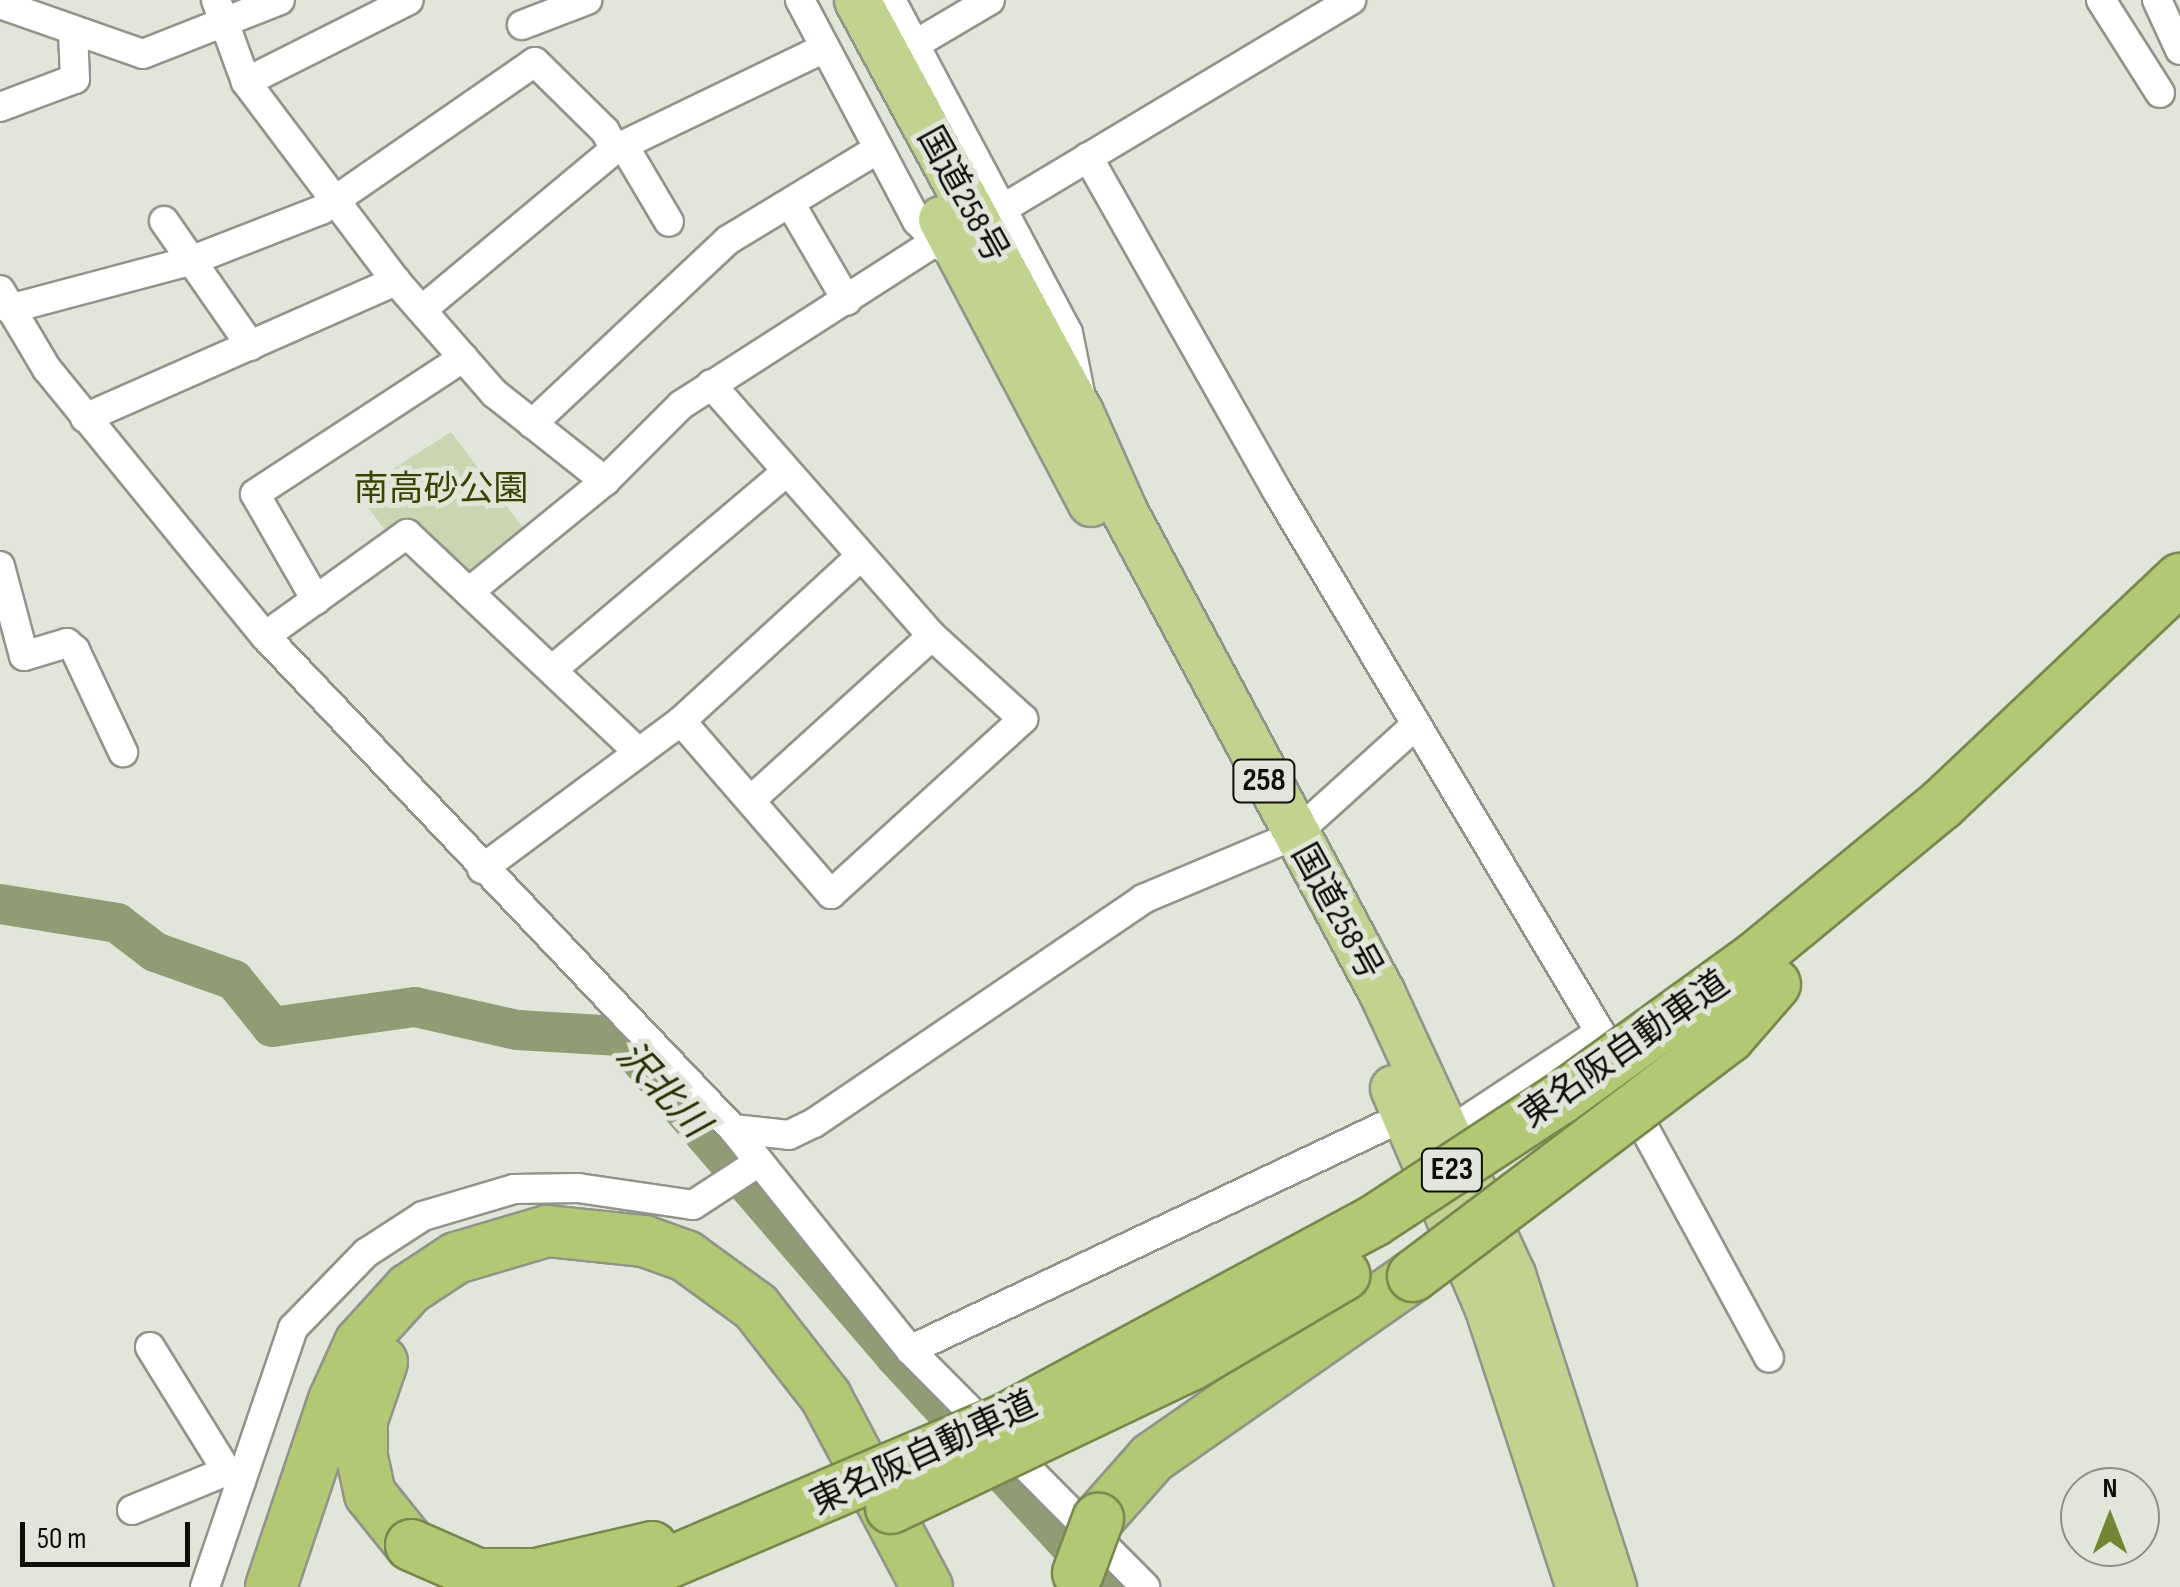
<!DOCTYPE html>
<html>
<head>
<meta charset="utf-8">
<style>
  body { margin:0 }
  #map { position:relative; width:2180px; height:1587px; overflow:hidden; background:#e2e5d9; font-family:"Sofia Sans Condensed","Noto Sans JP",sans-serif }
  div>[style] { position:absolute }
  .green>* { inset:0; background:#cad5b1 }
  .river>* { height:40px; margin:-20px; padding:0 20px; transform-origin:20px; border-radius:20px; background:#919c75 }
  .roads { filter:drop-shadow(2px 0 #919489) drop-shadow(-2px 0 #919489) drop-shadow(0 2px #919489) drop-shadow(0 -2px #919489) }
  .minor>* { height:28px; margin:-14px; padding:0 14px; transform-origin:14px; border-radius:14px; background:#fff }
  .trunk>* { height:45px; margin:-22.5px; padding:0 22.5px; transform-origin:22.5px; border-radius:22.5px; background:#c2d38f }
  .motorway>* { height:50px; margin:-25px; padding:0 25px; transform-origin:25px; border-radius:25px; background:#b3c873 }
  .bridges { filter:drop-shadow(2px 0 #79874f) drop-shadow(-2px 0 #79874f) drop-shadow(0 2px #79874f) drop-shadow(0 -2px #79874f) }
  .motorway-bridge>* { height:50px; margin:-25px; padding:0 25px; transform-origin:25px; border-radius:25px; background:#b3c873 }
  span { translate:-50% -50%; white-space:nowrap; text-align:center; line-height:1.15; -webkit-text-stroke:10px #e2e5d9; paint-order:stroke }
  .shield-label span { padding:2px 8px; background:#e2e5d9; border:2px solid; border-radius:8px; -webkit-text-stroke-width:0 }
  .shield-label { font-size:32px; color:#0e0f0b; font-weight:700 }
  .street-label { font-size:35px; color:#0e0f0b }
  .park-label { font-size:35px; color:#384401 }
  .water-label { font-size:38px; color:#263000; font-style:italic }
  .north { position:absolute; left:2060px; top:1467px; width:100px; height:100px; box-sizing:border-box; background:#e2e5d9; border:2px solid #8d8f87; border-radius:50%; rotate:0deg; font-size:28px; font-weight:700; line-height:40px; text-align:center; color:#0e0f0b }
  .north::after { content:''; display:block; margin:auto; width:35px; height:45px; background:#748636; clip-path:polygon(50% 0,100% 100%,50% 72%,0 100%) }
  .scale { position:absolute; left:20px; top:1522px; width:170px; height:45px; box-sizing:border-box; border:5px solid #0e0f0b; border-top:0; padding-left:12px; font-size:30px; line-height:35px; white-space:nowrap; color:#0e0f0b; -webkit-text-stroke:8px #e2e5d9; paint-order:stroke }
</style>
</head>
<body>
<div id="map">
  <div class="green">
    <div style="clip-path:polygon(451px 432px,527px 533px,482px 570px,462px 571px,408px 519px,387px 533px,357px 492px)"></div>
  </div>
  <div class="river">
    <div style="left:0;top:904px;width:119px;rotate:9.2deg"></div>
    <div style="left:117px;top:923px;width:48px;rotate:37.3deg"></div>
    <div style="left:155px;top:952px;width:84px;rotate:19.5deg"></div>
    <div style="left:234px;top:980px;width:60px;rotate:51deg"></div>
    <div style="left:272px;top:1027px;width:144px;rotate:-8deg"></div>
    <div style="left:415px;top:1007px;width:105px;rotate:12.7deg"></div>
    <div style="left:517px;top:1030px;width:103px;rotate:3.3deg"></div>
    <div style="left:620px;top:1036px;width:422px;rotate:49.3deg"></div>
    <div style="left:895px;top:1356px;width:314px;rotate:47.3deg"></div>
  </div>
  <div class="roads">
    <div class="minor">
      <div style="left:216px;top:0;width:87px;rotate:69.9deg"></div>
      <div style="left:246px;top:82px;width:249px;rotate:53deg"></div>
      <div style="left:396px;top:281px;width:149px;rotate:48.8deg"></div>
      <div style="left:494px;top:393px;width:142px;rotate:38.4deg"></div>
      <div style="left:800px;top:0;width:250px;rotate:62.1deg"></div>
      <div style="left:917px;top:221px;width:38px;rotate:45deg"></div>
      <div style="left:891px;top:0;width:377px;rotate:62deg"></div>
      <div style="left:1068px;top:333px;width:61px;rotate:78.7deg"></div>
      <div style="left:2101px;top:0;width:110px;rotate:57.6deg"></div>
      <div style="left:2157px;top:0;width:55px;rotate:65.3deg"></div>
      <div style="left:0;top:4px;width:151px;rotate:19.3deg"></div>
      <div style="left:143px;top:54px;width:147px;rotate:-21.5deg"></div>
      <div style="left:522px;top:25px;width:70px;rotate:-21deg"></div>
      <div style="left:914px;top:45px;width:88px;rotate:-30.6deg"></div>
      <div style="left:246px;top:82px;width:182px;rotate:-26.7deg"></div>
      <div style="left:0;top:107px;width:80px;rotate:-20.5deg"></div>
      <div style="left:75px;top:79px;width:47px;rotate:-92.4deg"></div>
      <div style="left:624px;top:146px;width:88px;rotate:59.4deg"></div>
      <div style="left:615px;top:149px;width:233px;rotate:-25.7deg"></div>
      <div style="left:1088px;top:157px;width:384px;rotate:60.5deg"></div>
      <div style="left:1277px;top:491px;width:630px;rotate:59.16deg"></div>
      <div style="left:1600px;top:1032px;width:99px;rotate:65.5deg"></div>
      <div style="left:1641px;top:1122px;width:268px;rotate:61.5deg"></div>
      <div style="left:790px;top:203px;width:113px;rotate:59.8deg"></div>
      <div style="left:1002px;top:209px;width:407px;rotate:-30.9deg"></div>
      <div style="left:164px;top:221px;width:152px;rotate:55.2deg"></div>
      <div style="left:0;top:290px;width:92px;rotate:59.3deg"></div>
      <div style="left:47px;top:369px;width:345px;rotate:50.8deg"></div>
      <div style="left:265px;top:636px;width:680px;rotate:46.49deg"></div>
      <div style="left:733px;top:1129px;width:283px;rotate:51.3deg"></div>
      <div style="left:910px;top:1350px;width:334px;rotate:45.2deg"></div>
      <div style="left:9px;top:309px;width:187px;rotate:-14.9deg"></div>
      <div style="left:190px;top:261px;width:141px;rotate:-21.3deg"></div>
      <div style="left:321px;top:210px;width:260px;rotate:-34.7deg"></div>
      <div style="left:535px;top:62px;width:98px;rotate:44.6deg"></div>
      <div style="left:605px;top:131px;width:21px;rotate:61deg"></div>
      <div style="left:615px;top:149px;width:250px;rotate:140.2deg"></div>
      <div style="left:85px;top:418px;width:340px;rotate:-23.8deg"></div>
      <div style="left:532px;top:424px;width:269px;rotate:-43.2deg"></div>
      <div style="left:728px;top:240px;width:175px;rotate:-31.2deg"></div>
      <div style="left:0;top:566px;width:93px;rotate:75.1deg"></div>
      <div style="left:24px;top:656px;width:45px;rotate:-16.8deg"></div>
      <div style="left:67px;top:643px;width:11px;rotate:41deg"></div>
      <div style="left:75px;top:650px;width:113px;rotate:64.8deg"></div>
      <div style="left:469px;top:592px;width:176px;rotate:-39.2deg"></div>
      <div style="left:605px;top:481px;width:107px;rotate:-45deg"></div>
      <div style="left:681px;top:405px;width:303px;rotate:-32.7deg"></div>
      <div style="left:316px;top:600px;width:122px;rotate:-119.9deg"></div>
      <div style="left:255px;top:494px;width:249px;rotate:-33.2deg"></div>
      <div style="left:265px;top:636px;width:175px;rotate:-35.7deg"></div>
      <div style="left:407px;top:534px;width:316px;rotate:43.3deg"></div>
      <div style="left:552px;top:670px;width:304px;rotate:-40.2deg"></div>
      <div style="left:681px;top:721px;width:229px;rotate:49.1deg"></div>
      <div style="left:831px;top:894px;width:260px;rotate:-42.3deg"></div>
      <div style="left:1023px;top:719px;width:123px;rotate:-137.6deg"></div>
      <div style="left:932px;top:636px;width:335px;rotate:-131.3deg"></div>
      <div style="left:751px;top:800px;width:244px;rotate:-42.2deg"></div>
      <div style="left:482px;top:869px;width:248px;rotate:-36.6deg"></div>
      <div style="left:681px;top:721px;width:243px;rotate:-42.5deg"></div>
      <div style="left:733px;top:1129px;width:56px;rotate:6.1deg"></div>
      <div style="left:789px;top:1135px;width:28px;rotate:-26deg"></div>
      <div style="left:814px;top:1123px;width:398px;rotate:-34.2deg"></div>
      <div style="left:1143px;top:899px;width:163px;rotate:-22.8deg"></div>
      <div style="left:1293px;top:836px;width:166px;rotate:-42.1deg"></div>
      <div style="left:1447px;top:1133px;width:183px;rotate:-33.4deg"></div>
      <div style="left:150px;top:1347px;width:146px;rotate:58.2deg"></div>
      <div style="left:227px;top:1471px;width:18px;rotate:41deg"></div>
      <div style="left:910px;top:1350px;width:548px;rotate:-25.3deg"></div>
      <div style="left:132px;top:1510px;width:103px;rotate:-22.3deg"></div>
      <div style="left:205px;top:1587px;width:274px;rotate:-71.2deg"></div>
      <div style="left:293px;top:1328px;width:105px;rotate:-45.8deg"></div>
      <div style="left:366px;top:1253px;width:68px;rotate:-33deg"></div>
      <div style="left:423px;top:1216px;width:95px;rotate:-16.5deg"></div>
      <div style="left:514px;top:1189px;width:64px;rotate:-0.9deg"></div>
      <div style="left:578px;top:1188px;width:116px;rotate:8.4deg"></div>
      <div style="left:693px;top:1205px;width:79px;rotate:-33.1deg"></div>
    </div>
    <div class="trunk">
      <div style="left:857px;top:0;width:468px;rotate:61.6deg"></div>
      <div style="left:1080px;top:412px;width:108px;rotate:66deg"></div>
      <div style="left:1124px;top:511px;width:547px;rotate:61.84deg"></div>
      <div style="left:1382px;top:993px;width:310px;rotate:65.2deg"></div>
      <div style="left:1512px;top:1274px;width:329px;rotate:72.1deg"></div>
      <div style="left:941px;top:219px;width:321px;rotate:62.2deg"></div>
      <div style="left:1393px;top:1088px;width:237px;rotate:66.7deg"></div>
      <div style="left:1487px;top:1306px;width:296px;rotate:71.9deg"></div>
    </div>
    <div class="motorway">
      <div style="left:382px;top:1362px;width:61px;rotate:109deg"></div>
      <div style="left:362px;top:1420px;width:37px;rotate:90deg"></div>
      <div style="left:362px;top:1457px;width:38px;rotate:78deg"></div>
      <div style="left:370px;top:1494px;width:65px;rotate:51.2deg"></div>
      <div style="left:1098px;top:1519px;width:81px;rotate:-48.5deg"></div>
      <div style="left:1152px;top:1458px;width:318px;rotate:-34.9deg"></div>
      <div style="left:271px;top:1587px;width:197px;rotate:-71.4deg"></div>
      <div style="left:334px;top:1400px;width:63px;rotate:-65.5deg"></div>
      <div style="left:360px;top:1343px;width:73px;rotate:-47.8deg"></div>
      <div style="left:409px;top:1289px;width:56px;rotate:-33.4deg"></div>
      <div style="left:456px;top:1258px;width:95px;rotate:-16.5deg"></div>
      <div style="left:547px;top:1231px;width:98px;rotate:5.9deg"></div>
      <div style="left:644px;top:1241px;width:45px;rotate:19.7deg"></div>
      <div style="left:686px;top:1256px;width:87px;rotate:36.1deg"></div>
      <div style="left:756px;top:1307px;width:114px;rotate:52.1deg"></div>
      <div style="left:826px;top:1397px;width:215px;rotate:62deg"></div>
    </div>
  </div>
  <div class="bridges">
    <div class="motorway-bridge">
      <div style="left:1413px;top:1276px;width:396px;rotate:-37.1deg"></div>
      <div style="left:1729px;top:1037px;width:70px;rotate:-49deg"></div>
      <div style="left:891px;top:1508px;width:332px;rotate:-25.5deg"></div>
      <div style="left:1191px;top:1365px;width:178px;rotate:-30.5deg"></div>
      <div style="left:411px;top:1545px;width:72px;rotate:23.7deg"></div>
      <div style="left:477px;top:1574px;width:59px"></div>
      <div style="left:536px;top:1574px;width:119px;rotate:-13.1deg"></div>
      <div style="left:1078px;top:1573px;width:58px;rotate:-69.7deg"></div>
      <div style="left:612px;top:1587px;width:428px;rotate:-23.1deg"></div>
      <div style="left:1006px;top:1419px;width:418px;rotate:-28.3deg"></div>
      <div style="left:1374px;top:1221px;width:222px;rotate:-33.3deg"></div>
      <div style="left:1560px;top:1099px;width:241px;rotate:-35.9deg"></div>
      <div style="left:1755px;top:958px;width:242px;rotate:-39.5deg"></div>
      <div style="left:1942px;top:804px;width:328px;rotate:-43.4deg"></div>
    </div>
  </div>
  <div class="shield-label">
    <span style="left:1264px;top:781px">258</span>
    <span style="left:1452px;top:1170px">E23</span>
  </div>
  <div class="street-label">
    <span style="left:962px;top:195px;rotate:61deg">国道258号</span>
    <span style="left:1336px;top:912px;rotate:61deg">国道258号</span>
    <span style="left:1625px;top:1050px;rotate:-35deg">東名阪自動車道</span>
    <span style="left:924px;top:1454px;rotate:-25deg">東名阪自動車道</span>
  </div>
  <div class="park-label">
    <span style="left:441px;top:490px">南高砂公園</span>
  </div>
  <div class="water-label">
    <span style="left:662px;top:1090px;rotate:47deg">沢北川</span>
  </div>
  <div class="north">N</div>
  <div class="scale">50 m</div>
</div>
</body>
</html>
